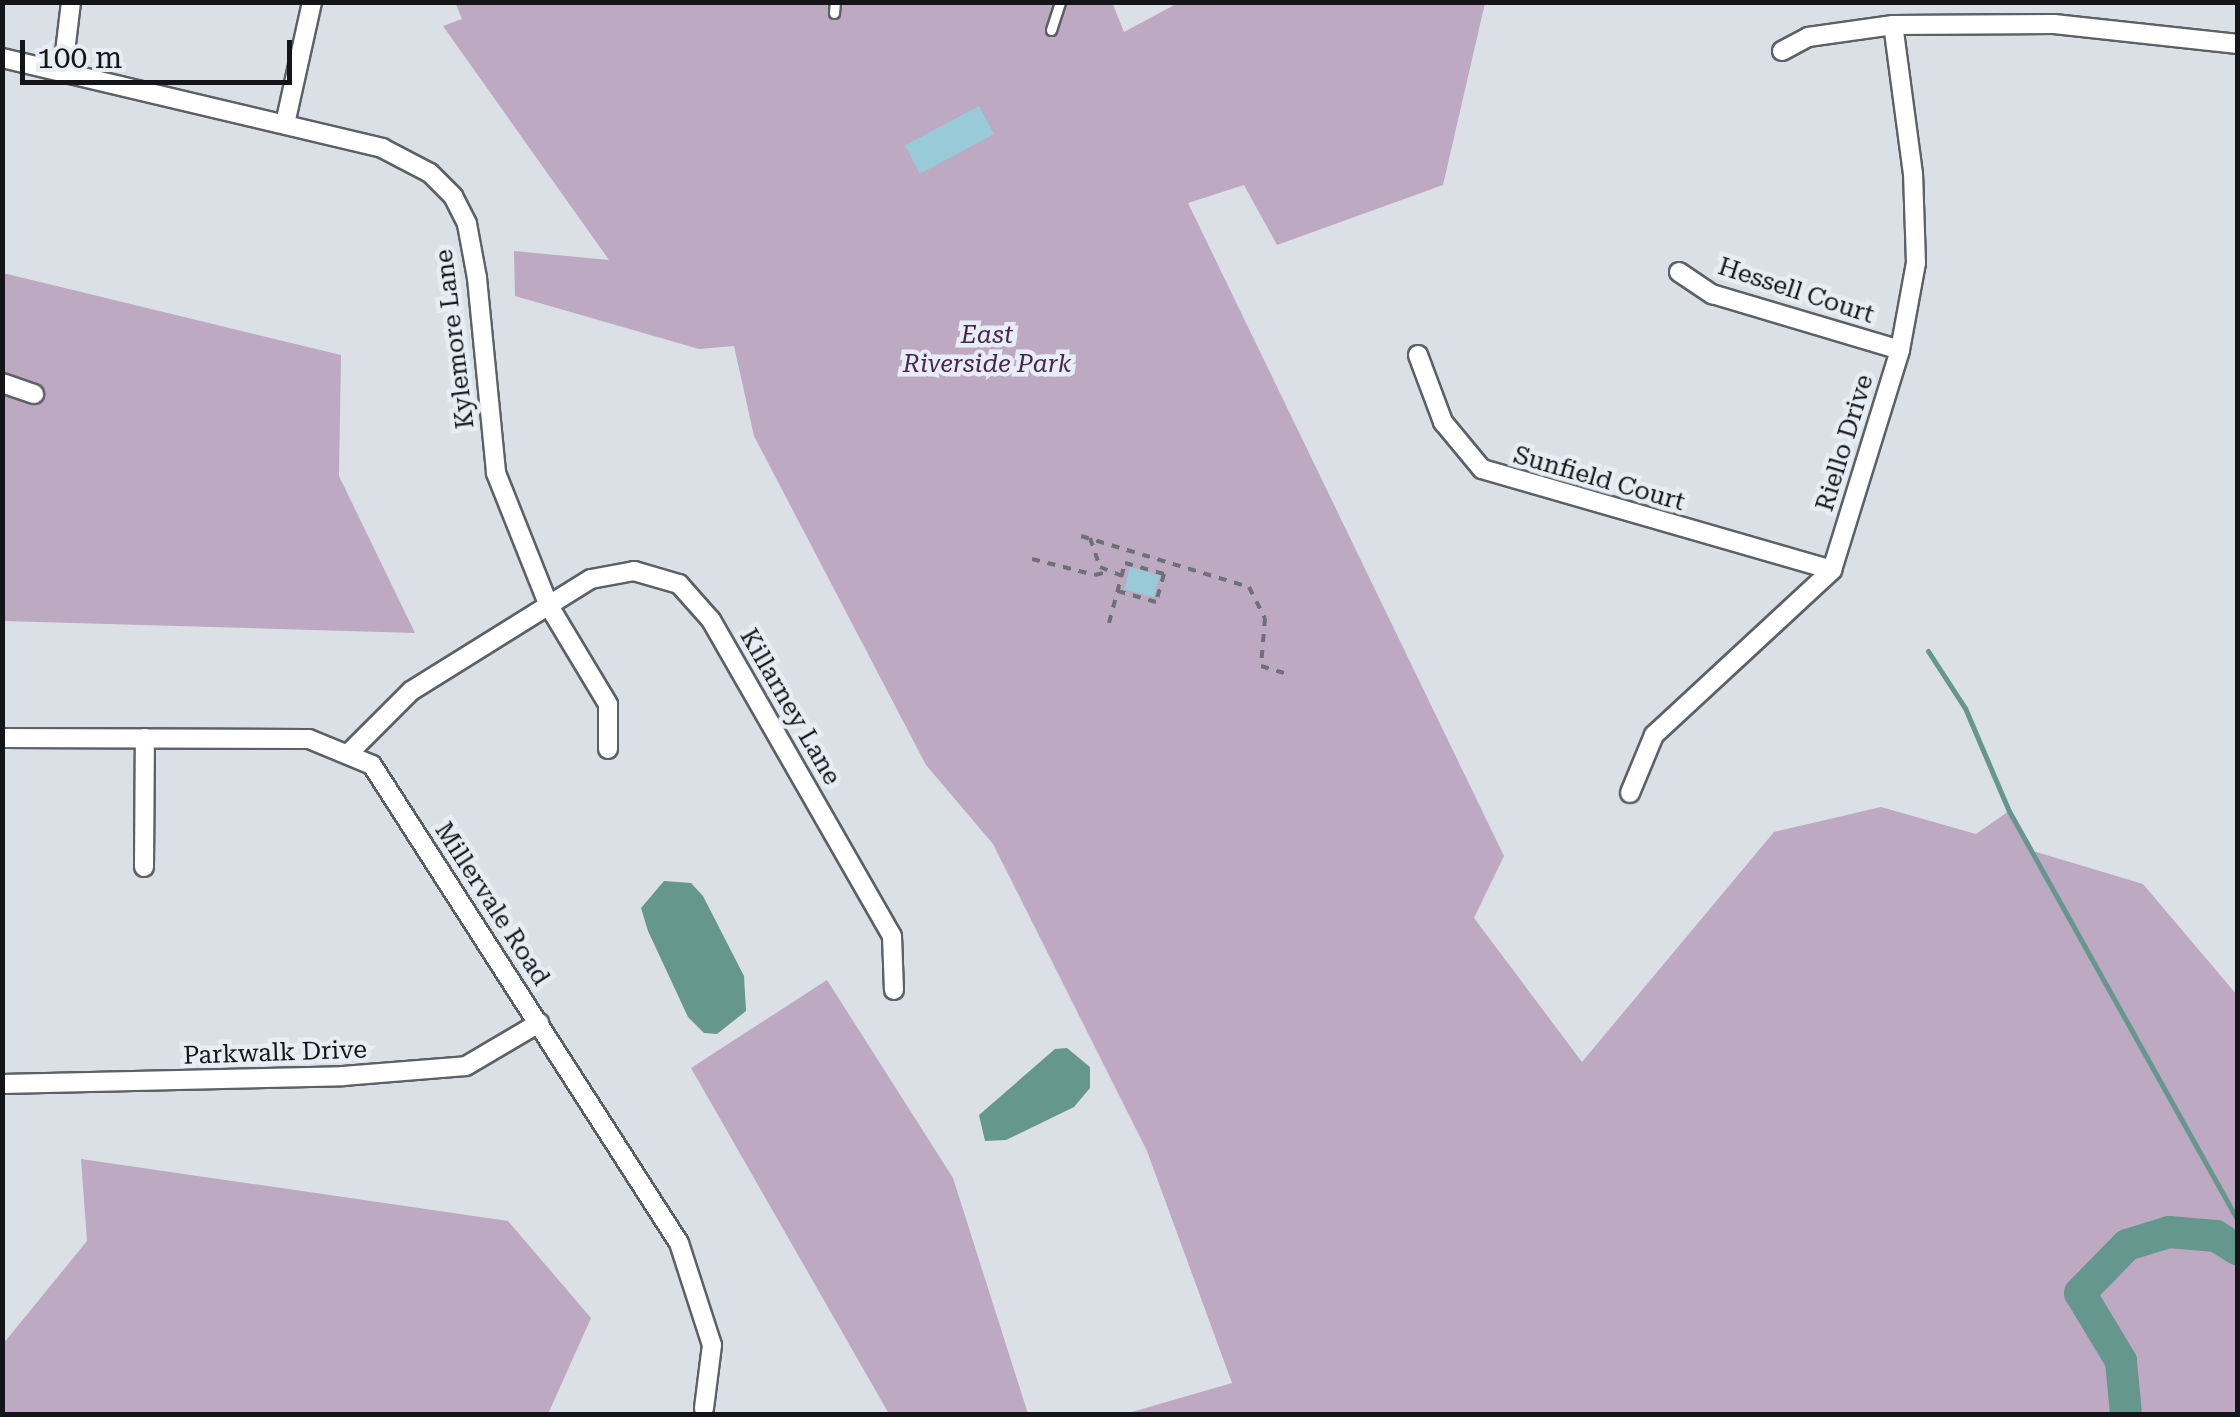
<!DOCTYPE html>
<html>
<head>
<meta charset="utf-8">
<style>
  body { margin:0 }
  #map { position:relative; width:2240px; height:1417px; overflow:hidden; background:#dae0e6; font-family:"Roboto Serif",serif }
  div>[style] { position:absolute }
  .green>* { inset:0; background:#bda9c1 }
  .water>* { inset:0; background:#66978e }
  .stream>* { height:5px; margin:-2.5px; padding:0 2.5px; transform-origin:2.5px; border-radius:2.5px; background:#66978e }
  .river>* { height:32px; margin:-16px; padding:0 16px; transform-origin:16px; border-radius:16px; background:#66978e }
  .building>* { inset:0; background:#99cad8; transform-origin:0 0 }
  .path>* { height:4px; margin-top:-2px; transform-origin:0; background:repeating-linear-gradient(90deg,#6d7175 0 8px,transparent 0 16px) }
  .roads { filter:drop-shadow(2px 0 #5c6166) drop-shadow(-2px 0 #5c6166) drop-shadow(0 2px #5c6166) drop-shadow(0 -2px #5c6166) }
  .service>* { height:9px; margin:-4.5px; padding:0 4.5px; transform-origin:4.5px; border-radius:4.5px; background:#fff }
  .minor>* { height:18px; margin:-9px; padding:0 9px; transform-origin:9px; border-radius:9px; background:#fff }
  span { translate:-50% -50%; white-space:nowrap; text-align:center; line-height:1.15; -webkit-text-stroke:9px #e7edf4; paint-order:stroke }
  .street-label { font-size:25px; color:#131518 }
  .park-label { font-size:25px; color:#492550; font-style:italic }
  .frame { position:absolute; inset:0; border:5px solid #131518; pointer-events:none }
  .scale { position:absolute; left:20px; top:40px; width:272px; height:45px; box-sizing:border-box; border:5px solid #131518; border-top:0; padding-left:12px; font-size:30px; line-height:35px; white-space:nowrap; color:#131518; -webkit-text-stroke:8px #e7edf4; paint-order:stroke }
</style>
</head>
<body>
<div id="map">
  <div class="green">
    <div style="clip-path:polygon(455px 2px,1112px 2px,1124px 32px,1178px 3px,1485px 3px,1443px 185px,1277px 245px,1244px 185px,1188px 203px,1504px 856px,1474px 918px,1582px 1062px,1774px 832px,1881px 807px,1976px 834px,2009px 811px,2033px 851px,2143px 884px,2237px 995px,2237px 1414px,1125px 1414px,1232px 1383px,1147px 1151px,993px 844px,926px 765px,754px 436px,734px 346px,699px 349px,515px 296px,514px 251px,609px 260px,443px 26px,462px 19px)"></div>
    <div style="clip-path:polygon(3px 273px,341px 355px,339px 476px,415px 633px,3px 621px)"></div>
    <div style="clip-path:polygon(827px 980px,953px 1178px,1028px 1414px,889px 1414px,691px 1068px)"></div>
    <div style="clip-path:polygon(81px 1159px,508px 1221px,591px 1318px,548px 1414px,3px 1414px,3px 1344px,87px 1241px)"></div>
  </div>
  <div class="water">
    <div style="clip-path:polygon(664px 881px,691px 883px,703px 896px,744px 976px,746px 1011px,717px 1034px,704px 1033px,688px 1017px,648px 931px,641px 908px)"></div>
    <div style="clip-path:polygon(1067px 1048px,1090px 1067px,1090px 1088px,1074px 1107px,1006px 1140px,985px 1141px,979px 1115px,1055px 1049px)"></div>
  </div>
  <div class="stream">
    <div style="left:1928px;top:651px;width:68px;rotate:57deg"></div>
    <div style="left:1965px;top:708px;width:112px;rotate:66.9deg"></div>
    <div style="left:2009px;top:811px;width:470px;rotate:60.8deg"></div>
  </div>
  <div class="river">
    <div style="left:2126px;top:1414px;width:53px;rotate:-95.4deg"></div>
    <div style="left:2121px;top:1361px;width:79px;rotate:-121.1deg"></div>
    <div style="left:2080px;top:1293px;width:67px;rotate:-45.6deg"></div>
    <div style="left:2127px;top:1245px;width:44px;rotate:-17.2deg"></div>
    <div style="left:2169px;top:1232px;width:47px;rotate:4.9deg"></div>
    <div style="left:2216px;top:1236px;width:26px;rotate:32deg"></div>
  </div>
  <div class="building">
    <div style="left:979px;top:106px;width:32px;height:84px;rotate:62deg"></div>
    <div style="left:1130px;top:567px;width:31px;height:23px;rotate:15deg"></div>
  </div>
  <div class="path">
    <div style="left:1081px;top:536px;width:176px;rotate:16.9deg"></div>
    <div style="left:1249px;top:587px;width:35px;rotate:63deg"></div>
    <div style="left:1265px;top:618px;width:48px;rotate:94.8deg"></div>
    <div style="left:1261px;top:666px;width:24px;rotate:17deg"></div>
    <div style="left:1090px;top:538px;width:31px;rotate:71deg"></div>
    <div style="left:1100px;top:567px;width:24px;rotate:22deg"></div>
    <div style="left:1032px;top:559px;width:65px;rotate:14.3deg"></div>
    <div style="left:1095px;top:575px;width:12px;rotate:-14deg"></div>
    <div style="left:1109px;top:623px;width:62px;rotate:-75.1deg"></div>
    <div style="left:1125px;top:563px;width:41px;rotate:15.8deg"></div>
    <div style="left:1164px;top:574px;width:29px;rotate:106deg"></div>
    <div style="left:1156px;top:602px;width:40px;rotate:-164deg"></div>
  </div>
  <div class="roads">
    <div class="service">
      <div style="left:834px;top:13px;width:11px;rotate:-85deg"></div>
      <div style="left:1051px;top:30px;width:29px;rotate:-72deg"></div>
    </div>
    <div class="minor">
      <div style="left:1782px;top:51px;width:30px;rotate:-28deg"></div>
      <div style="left:1808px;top:37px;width:86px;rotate:-8deg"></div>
      <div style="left:1893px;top:25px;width:161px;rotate:-0.4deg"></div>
      <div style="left:2054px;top:24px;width:185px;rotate:6.2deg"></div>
      <div style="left:2px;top:58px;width:391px;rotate:13.3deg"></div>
      <div style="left:382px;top:148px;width:54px;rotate:27.5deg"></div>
      <div style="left:430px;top:173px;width:33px;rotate:45deg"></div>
      <div style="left:453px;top:196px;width:31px;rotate:63deg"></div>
      <div style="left:467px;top:224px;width:55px;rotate:79.5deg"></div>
      <div style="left:477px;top:278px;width:196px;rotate:84.4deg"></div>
      <div style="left:496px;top:473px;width:143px;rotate:68.3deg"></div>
      <div style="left:549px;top:606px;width:114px;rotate:59deg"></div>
      <div style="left:608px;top:704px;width:45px;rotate:90deg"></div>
      <div style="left:63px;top:69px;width:67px;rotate:-83.2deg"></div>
      <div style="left:285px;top:124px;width:125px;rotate:-77.5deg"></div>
      <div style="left:1679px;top:272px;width:40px;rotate:34deg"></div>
      <div style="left:1712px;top:294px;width:196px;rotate:16.6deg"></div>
      <div style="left:1418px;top:355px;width:72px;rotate:69.5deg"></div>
      <div style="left:1443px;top:422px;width:61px;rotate:50.3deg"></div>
      <div style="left:1482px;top:469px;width:364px;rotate:16.1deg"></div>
      <div style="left:2px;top:383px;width:34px;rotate:19deg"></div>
      <div style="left:2px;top:738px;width:307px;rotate:0.2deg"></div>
      <div style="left:309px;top:739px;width:68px;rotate:22.4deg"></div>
      <div style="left:372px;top:765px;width:568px;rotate:57.29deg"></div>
      <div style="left:679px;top:1243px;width:107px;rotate:72.1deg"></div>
      <div style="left:712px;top:1345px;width:64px;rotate:97.2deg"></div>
      <div style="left:350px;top:752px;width:86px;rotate:-45deg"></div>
      <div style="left:411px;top:691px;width:212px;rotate:-31.9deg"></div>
      <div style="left:591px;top:579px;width:44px;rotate:-10.5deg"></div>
      <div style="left:634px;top:571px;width:47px;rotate:16.1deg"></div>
      <div style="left:679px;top:584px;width:48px;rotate:48.4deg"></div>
      <div style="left:711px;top:620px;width:364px;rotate:60.2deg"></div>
      <div style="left:892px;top:936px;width:54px;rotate:87.9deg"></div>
      <div style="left:1630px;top:793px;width:63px;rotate:-67.5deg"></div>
      <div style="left:1654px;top:735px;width:243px;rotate:-42.8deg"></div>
      <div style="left:1832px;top:570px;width:230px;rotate:-72.8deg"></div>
      <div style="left:1900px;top:350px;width:88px;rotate:-79.6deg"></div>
      <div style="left:1916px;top:263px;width:89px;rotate:-91.9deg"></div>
      <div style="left:1913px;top:174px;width:150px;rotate:-97.6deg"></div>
      <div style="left:144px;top:867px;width:129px;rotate:-89.6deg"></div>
      <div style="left:2px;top:1084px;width:341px;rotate:-1.3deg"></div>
      <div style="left:343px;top:1076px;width:123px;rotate:-4.6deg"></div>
      <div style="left:466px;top:1066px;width:85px;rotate:-30.5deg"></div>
    </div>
  </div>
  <div class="street-label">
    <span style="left:1796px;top:291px;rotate:18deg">Hessell Court</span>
    <span style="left:455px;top:339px;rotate:-97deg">Kylemore Lane</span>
    <span style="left:1845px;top:443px;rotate:-73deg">Riello Drive</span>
    <span style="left:1599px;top:479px;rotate:16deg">Sunfield Court</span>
    <span style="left:790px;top:707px;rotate:60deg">Killarney Lane</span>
    <span style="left:492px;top:904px;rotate:57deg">Millervale Road</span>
    <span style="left:275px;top:1053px;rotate:-2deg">Parkwalk Drive</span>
  </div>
  <div class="park-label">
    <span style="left:987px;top:350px">East<br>Riverside Park</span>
  </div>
  <div class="frame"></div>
  <div class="scale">100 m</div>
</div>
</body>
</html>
